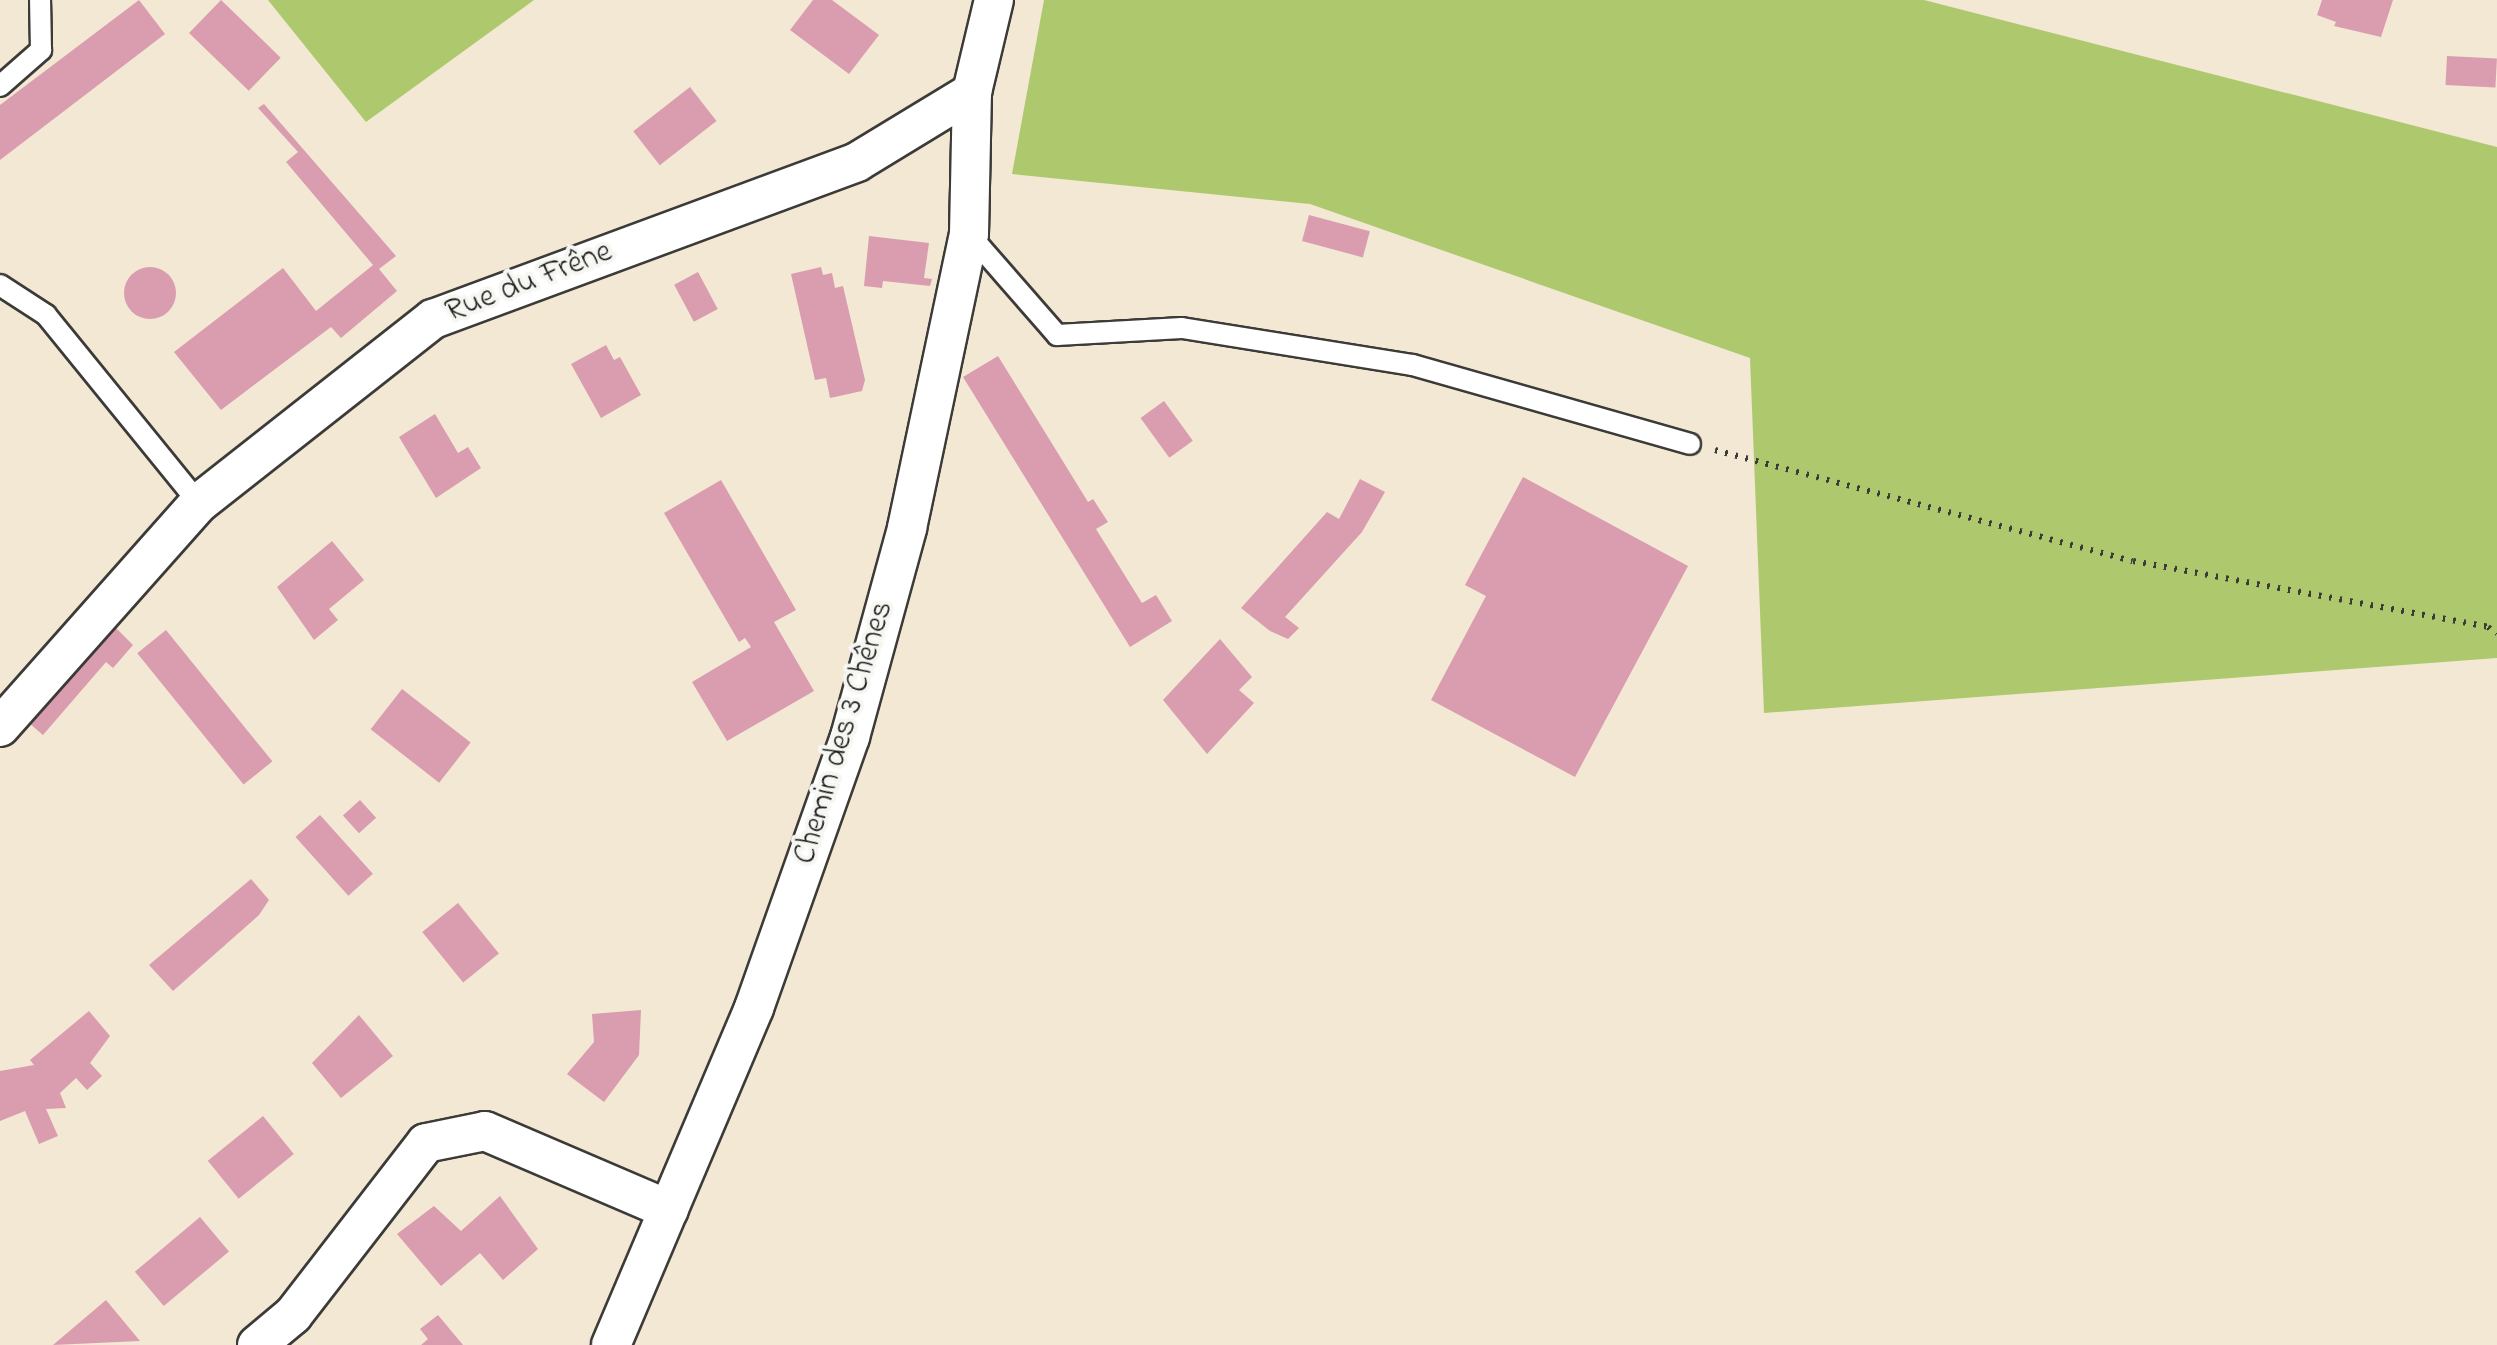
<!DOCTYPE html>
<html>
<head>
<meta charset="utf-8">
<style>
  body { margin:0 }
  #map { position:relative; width:2497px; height:1345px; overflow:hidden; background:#f3e8d4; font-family:"Indie Flower",sans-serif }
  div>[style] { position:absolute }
  .green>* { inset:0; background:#aec86e }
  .building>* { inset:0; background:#da9caf; transform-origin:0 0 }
  .round { border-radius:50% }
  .path>* { height:6px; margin-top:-3px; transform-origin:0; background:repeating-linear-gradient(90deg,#3c3b38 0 2.5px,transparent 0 10.5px) }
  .roads { filter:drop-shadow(2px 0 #3c3b38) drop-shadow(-2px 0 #3c3b38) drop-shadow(0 2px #3c3b38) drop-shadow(0 -2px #3c3b38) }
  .service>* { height:20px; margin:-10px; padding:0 10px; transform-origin:10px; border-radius:10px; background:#fff }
  .minor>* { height:38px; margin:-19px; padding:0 19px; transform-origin:19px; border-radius:19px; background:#fff }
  span { translate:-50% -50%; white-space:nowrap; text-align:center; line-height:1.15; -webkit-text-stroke:8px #f6f6f2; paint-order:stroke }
  .street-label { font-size:32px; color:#1c1c1c }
</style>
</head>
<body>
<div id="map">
  <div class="green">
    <div style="clip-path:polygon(268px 0,534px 0,366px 122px)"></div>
    <div style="clip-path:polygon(1044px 0,1924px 0,2497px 147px,2497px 658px,1764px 713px,1750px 358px,1310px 204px,1012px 174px)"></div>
  </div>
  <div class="building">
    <div style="clip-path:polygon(139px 0,165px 34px,0 160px,0 105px)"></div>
    <div style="left:221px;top:0;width:83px;height:46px;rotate:44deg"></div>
    <div style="clip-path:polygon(813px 0,832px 0,879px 35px,849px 74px,790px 30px)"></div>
    <div style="clip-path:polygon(2322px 0,2393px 0,2381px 37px,2334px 26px,2336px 22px,2317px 15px)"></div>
    <div style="left:2447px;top:56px;width:50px;height:29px;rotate:3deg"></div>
    <div style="left:690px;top:87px;width:43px;height:72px;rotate:52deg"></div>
    <div style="clip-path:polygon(264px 104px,396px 256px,379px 269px,397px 291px,341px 338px,331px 327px,221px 410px,174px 352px,283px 268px,316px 311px,373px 265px,286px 162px,298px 152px,258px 108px)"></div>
    <div style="left:1309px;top:215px;width:63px;height:27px;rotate:15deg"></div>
    <div style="clip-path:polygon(869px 236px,929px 243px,924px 278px,932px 279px,930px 286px,883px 281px,882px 288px,864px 286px)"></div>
    <div style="clip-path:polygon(821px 267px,823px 275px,832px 273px,835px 288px,843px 286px,865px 380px,862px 391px,830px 398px,826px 378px,815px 380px,791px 274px)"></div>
    <div class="round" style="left:124px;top:267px;width:52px;height:52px"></div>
    <div style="left:698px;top:272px;width:42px;height:27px;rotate:62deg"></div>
    <div style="clip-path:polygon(606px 345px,614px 360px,620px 357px,641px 395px,601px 418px,571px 364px)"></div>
    <div style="clip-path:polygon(998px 356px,1088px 502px,1093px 499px,1108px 522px,1096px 529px,1142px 603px,1156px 595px,1172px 621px,1130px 647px,963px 377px)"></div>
    <div style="left:1164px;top:401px;width:49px;height:29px;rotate:54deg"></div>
    <div style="clip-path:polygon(435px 414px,458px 453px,468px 447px,481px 468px,436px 498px,399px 437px)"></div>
    <div style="clip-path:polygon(1523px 477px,1688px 566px,1575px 777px,1431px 700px,1486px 596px,1465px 585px)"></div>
    <div style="clip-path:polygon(1360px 479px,1385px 492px,1362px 532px,1285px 617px,1299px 628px,1288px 639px,1270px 631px,1241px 608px,1327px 512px,1339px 519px)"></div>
    <div style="clip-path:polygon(721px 480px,796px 610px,774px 622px,814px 691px,727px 741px,692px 682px,751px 647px,745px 638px,739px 642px,664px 513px)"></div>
    <div style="clip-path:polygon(332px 541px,364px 580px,329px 609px,338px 620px,314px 640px,277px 587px)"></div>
    <div style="clip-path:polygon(113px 625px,133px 645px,113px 668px,106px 662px,43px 735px,29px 723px)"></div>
    <div style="left:166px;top:630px;width:169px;height:37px;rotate:51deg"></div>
    <div style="clip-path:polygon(1220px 639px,1252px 677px,1239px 690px,1254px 703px,1207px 754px,1163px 700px)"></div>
    <div style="left:402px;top:689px;width:87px;height:51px;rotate:38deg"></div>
    <div style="left:360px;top:800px;width:24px;height:23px;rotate:48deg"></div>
    <div style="left:320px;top:815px;width:79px;height:33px;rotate:48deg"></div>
    <div style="clip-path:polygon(251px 879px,269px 900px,259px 915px,173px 991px,149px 965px)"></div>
    <div style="left:458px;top:903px;width:65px;height:46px;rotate:51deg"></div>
    <div style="clip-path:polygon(641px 1010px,639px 1055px,604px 1102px,567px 1074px,594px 1042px,592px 1014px)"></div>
    <div style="clip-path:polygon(89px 1011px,110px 1036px,90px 1063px,102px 1076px,87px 1090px,76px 1078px,60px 1093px,66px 1108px,46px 1109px,58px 1136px,39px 1144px,25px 1111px,0 1121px,0 1071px,34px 1065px,30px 1060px)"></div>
    <div style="clip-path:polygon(359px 1015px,393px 1056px,341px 1098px,312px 1063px)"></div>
    <div style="left:263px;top:1116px;width:49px;height:71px;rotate:51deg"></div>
    <div style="clip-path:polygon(500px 1196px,538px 1249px,503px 1280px,480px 1253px,441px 1286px,397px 1234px,434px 1206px,461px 1231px)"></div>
    <div style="left:200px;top:1217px;width:45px;height:85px;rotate:50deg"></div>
    <div style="clip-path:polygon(106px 1300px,140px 1341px,53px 1345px)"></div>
    <div style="clip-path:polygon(438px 1315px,463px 1345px,421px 1345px,428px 1339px,420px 1329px)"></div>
  </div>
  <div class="path">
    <div style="left:1715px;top:450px;width:432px;rotate:14.9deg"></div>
    <div style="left:2133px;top:561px;width:361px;rotate:10.5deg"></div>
    <div style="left:2488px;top:627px;width:11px;rotate:38deg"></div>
  </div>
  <div class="roads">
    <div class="service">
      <div style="left:0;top:86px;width:55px;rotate:-41.3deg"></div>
      <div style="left:41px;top:50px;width:50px;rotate:-91.1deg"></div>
      <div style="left:969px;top:234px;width:134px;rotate:48.9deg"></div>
      <div style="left:1057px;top:335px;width:125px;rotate:-3.2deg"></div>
      <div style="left:1182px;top:328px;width:234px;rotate:9.1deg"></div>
      <div style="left:1413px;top:365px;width:288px;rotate:15.9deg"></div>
      <div style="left:0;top:285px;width:55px;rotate:33.1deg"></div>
      <div style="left:46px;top:315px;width:242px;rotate:50.9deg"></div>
    </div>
    <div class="minor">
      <div style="left:0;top:727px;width:300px;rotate:-48.4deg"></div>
      <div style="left:199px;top:503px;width:298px;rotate:-38.2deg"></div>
      <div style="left:433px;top:319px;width:452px;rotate:-20.3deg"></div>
      <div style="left:857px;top:162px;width:135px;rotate:-31.3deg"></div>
      <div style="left:972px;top:92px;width:95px;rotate:-76.6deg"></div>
      <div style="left:257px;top:1345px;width:47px;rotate:-39.8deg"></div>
      <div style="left:293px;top:1315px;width:217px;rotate:-52.3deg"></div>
      <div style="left:426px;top:1143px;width:60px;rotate:-11.5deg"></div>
      <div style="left:485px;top:1131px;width:200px;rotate:23.2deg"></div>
      <div style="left:611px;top:1345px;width:366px;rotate:-67deg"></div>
      <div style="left:754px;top:1008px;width:288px;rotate:-70.5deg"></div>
      <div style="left:850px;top:737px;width:217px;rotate:-74.7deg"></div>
      <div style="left:907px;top:528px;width:300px;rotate:-78.1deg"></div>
      <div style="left:969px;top:234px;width:142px;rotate:-88.8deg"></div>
    </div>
  </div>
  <div class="street-label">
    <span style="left:529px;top:283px;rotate:-21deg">Rue du Frêne</span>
    <span style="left:845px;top:733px;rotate:-73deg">Chemin des 3 Chênes</span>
  </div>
</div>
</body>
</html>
